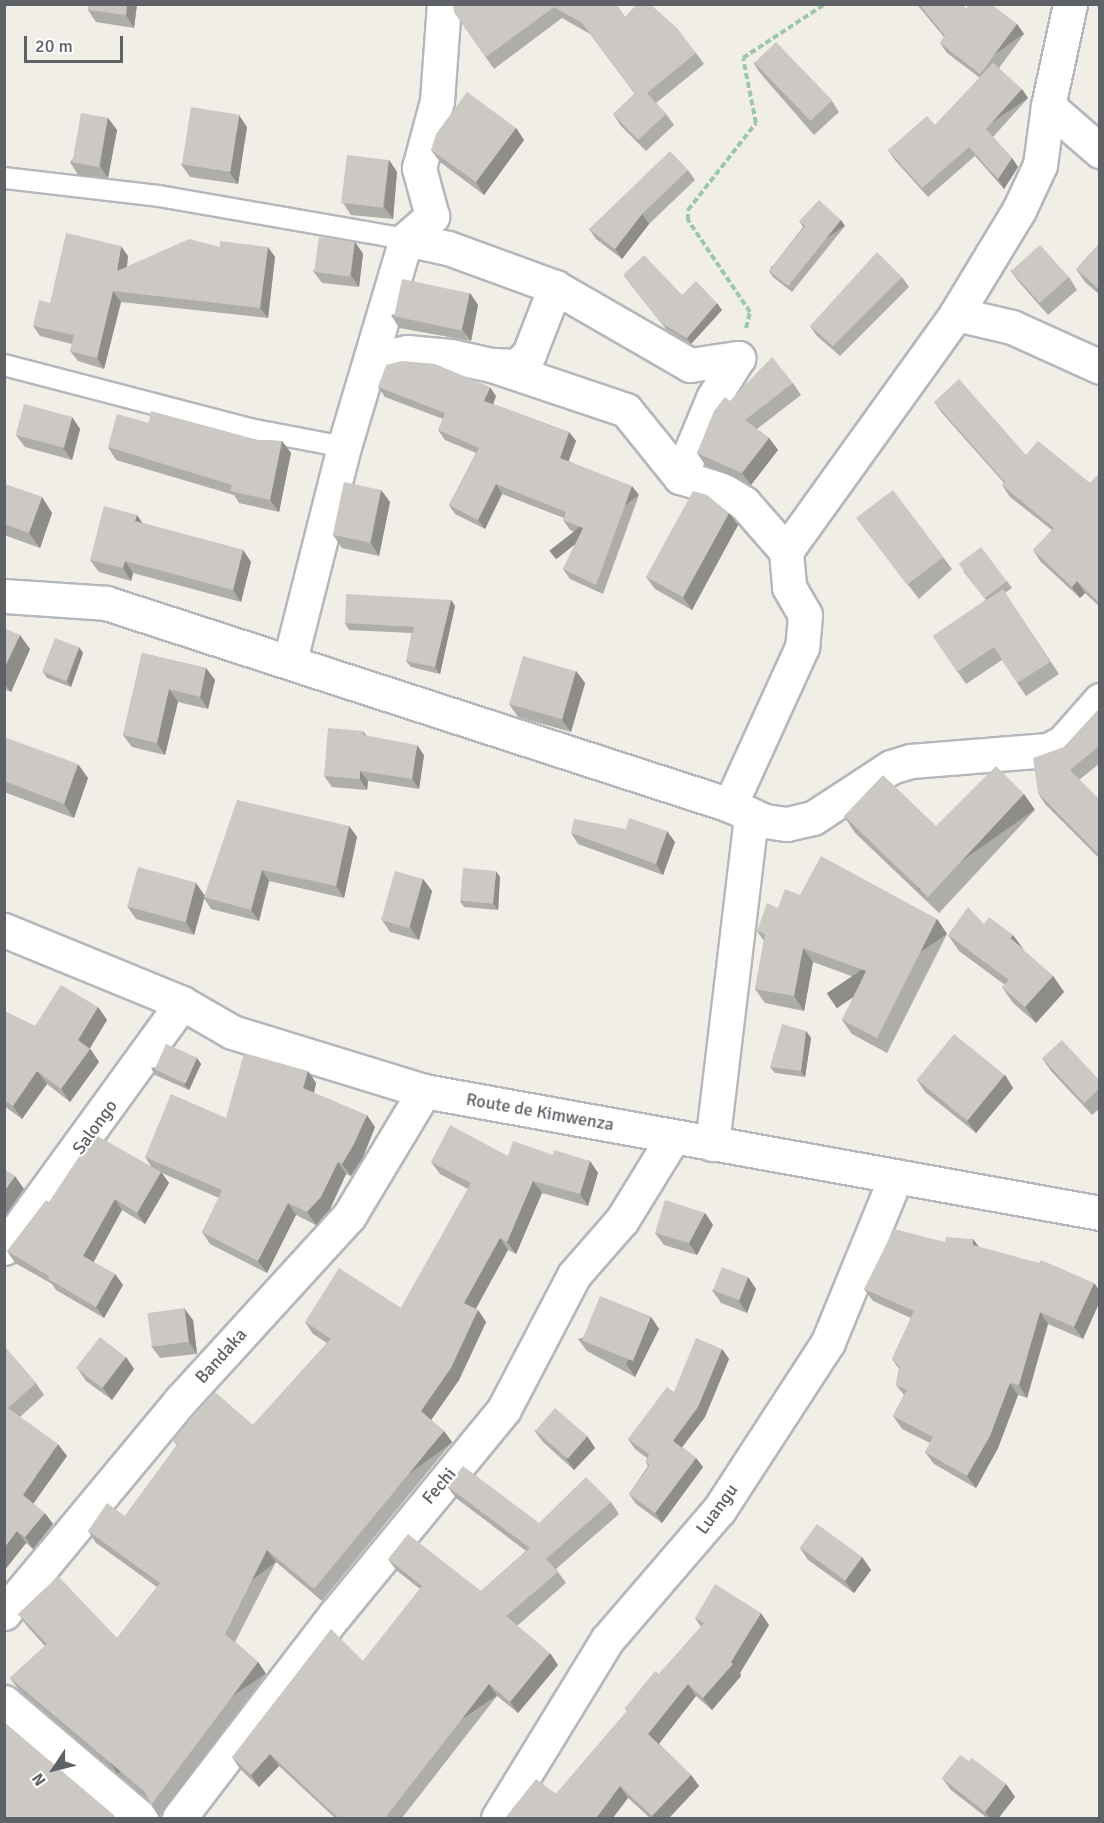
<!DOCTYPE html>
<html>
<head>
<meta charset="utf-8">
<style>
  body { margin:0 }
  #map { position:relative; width:1104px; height:1823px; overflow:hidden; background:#f0eee7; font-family:Signika,sans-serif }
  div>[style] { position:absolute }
  .path>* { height:4px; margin-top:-2px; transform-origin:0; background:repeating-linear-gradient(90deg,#9ec7aa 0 6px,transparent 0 9px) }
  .roads { filter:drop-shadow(2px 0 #b4b7bb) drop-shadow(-2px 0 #b4b7bb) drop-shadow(0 2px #b4b7bb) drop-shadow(0 -2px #b4b7bb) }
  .service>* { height:20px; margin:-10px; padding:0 10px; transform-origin:10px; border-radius:10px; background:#fff }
  .minor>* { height:33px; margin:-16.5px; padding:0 16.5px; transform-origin:16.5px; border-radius:16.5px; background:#fff }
  .tertiary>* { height:33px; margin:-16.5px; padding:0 16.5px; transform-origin:16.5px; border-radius:16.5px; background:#fff }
  .wall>* { inset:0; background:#afada9 }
  .shaded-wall>* { inset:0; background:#8f8d89; transform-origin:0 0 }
  .building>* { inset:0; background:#ccc9c4; transform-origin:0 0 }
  span { translate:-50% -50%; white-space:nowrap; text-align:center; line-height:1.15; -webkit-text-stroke:4.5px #fff; paint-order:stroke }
  .street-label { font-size:18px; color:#5e6267 }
  .frame { position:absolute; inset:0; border:6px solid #5e6267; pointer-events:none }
  .north { position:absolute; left:24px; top:1739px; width:60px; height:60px; -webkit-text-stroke:4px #fff; paint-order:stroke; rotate:235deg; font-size:16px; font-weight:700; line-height:24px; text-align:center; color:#5e6267 }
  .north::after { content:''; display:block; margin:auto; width:21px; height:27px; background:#5e6267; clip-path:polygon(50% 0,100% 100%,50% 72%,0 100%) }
  .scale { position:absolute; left:24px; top:36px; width:99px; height:27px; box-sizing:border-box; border:3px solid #5e6267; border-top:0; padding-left:8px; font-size:18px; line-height:21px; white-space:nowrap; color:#5e6267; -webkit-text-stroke:4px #fff; paint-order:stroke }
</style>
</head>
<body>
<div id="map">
  <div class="path">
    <div style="left:746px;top:328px;width:16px;rotate:-76deg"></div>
    <div style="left:750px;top:312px;width:111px;rotate:-124deg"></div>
    <div style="left:688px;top:220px;width:10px;rotate:-90deg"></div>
    <div style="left:688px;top:210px;width:110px;rotate:-52deg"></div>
    <div style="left:756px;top:123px;width:66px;rotate:-101.3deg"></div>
    <div style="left:743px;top:58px;width:98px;rotate:-33.4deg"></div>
  </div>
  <div class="roads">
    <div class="service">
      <div style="left:4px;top:178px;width:156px;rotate:6.6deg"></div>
      <div style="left:159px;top:196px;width:251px;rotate:9.9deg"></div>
      <div style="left:4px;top:365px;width:254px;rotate:14.6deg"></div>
      <div style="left:250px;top:429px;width:96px;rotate:10.8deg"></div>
    </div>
    <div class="minor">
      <div style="left:1048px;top:106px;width:69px;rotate:40.9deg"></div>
      <div style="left:406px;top:239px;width:43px;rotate:12.1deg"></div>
      <div style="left:448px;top:248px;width:114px;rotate:20deg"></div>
      <div style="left:555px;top:287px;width:156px;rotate:30deg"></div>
      <div style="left:690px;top:365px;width:49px;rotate:-8.3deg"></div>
      <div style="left:956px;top:314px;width:57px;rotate:13.1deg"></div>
      <div style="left:1012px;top:327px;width:97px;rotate:24.4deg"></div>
      <div style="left:371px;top:361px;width:37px;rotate:-14deg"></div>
      <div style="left:407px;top:352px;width:43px;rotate:5.3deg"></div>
      <div style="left:450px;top:356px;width:43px;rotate:12.1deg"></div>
      <div style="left:492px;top:365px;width:141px;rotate:18.6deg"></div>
      <div style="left:626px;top:410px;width:86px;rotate:51.1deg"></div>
      <div style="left:680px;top:477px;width:45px;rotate:16.8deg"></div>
      <div style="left:723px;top:490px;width:25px;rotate:32deg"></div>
      <div style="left:744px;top:503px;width:64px;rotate:48.8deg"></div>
      <div style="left:786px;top:551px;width:36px;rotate:85deg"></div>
      <div style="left:789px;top:587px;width:32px;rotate:60deg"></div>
      <div style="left:805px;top:615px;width:32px;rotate:95deg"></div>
      <div style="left:802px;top:647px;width:174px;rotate:114.5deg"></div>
      <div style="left:492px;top:365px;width:25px;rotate:2deg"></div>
      <div style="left:517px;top:366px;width:17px;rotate:-45deg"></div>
      <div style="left:529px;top:354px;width:72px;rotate:-68.8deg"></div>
      <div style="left:680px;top:477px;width:86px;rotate:-67.3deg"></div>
      <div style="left:713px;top:398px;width:47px;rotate:-58deg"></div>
      <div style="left:786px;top:551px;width:292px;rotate:-54.3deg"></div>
      <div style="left:956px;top:314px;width:122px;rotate:-58.8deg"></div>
      <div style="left:1019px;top:210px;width:50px;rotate:-65deg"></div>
      <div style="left:1040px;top:165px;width:60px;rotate:-82.3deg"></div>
      <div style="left:1048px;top:106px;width:104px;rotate:-77.8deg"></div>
      <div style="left:4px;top:596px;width:102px;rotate:3.9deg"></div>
      <div style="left:106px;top:603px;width:656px;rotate:17.94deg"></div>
      <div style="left:730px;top:805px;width:38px;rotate:25deg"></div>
      <div style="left:765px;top:821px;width:22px;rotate:8deg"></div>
      <div style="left:787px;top:824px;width:27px;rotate:-13deg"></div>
      <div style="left:813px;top:818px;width:93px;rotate:-33.2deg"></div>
      <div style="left:891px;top:767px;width:21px;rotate:-17deg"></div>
      <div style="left:911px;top:761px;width:137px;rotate:-4.6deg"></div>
      <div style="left:1048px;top:750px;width:17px;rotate:-28deg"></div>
      <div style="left:1063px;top:742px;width:56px;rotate:-48.6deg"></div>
      <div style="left:290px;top:660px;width:220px;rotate:-75.8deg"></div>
      <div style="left:344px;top:447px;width:217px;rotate:-73.4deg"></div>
      <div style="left:406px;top:239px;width:35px;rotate:-41deg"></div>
      <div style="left:432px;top:216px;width:50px;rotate:-105.2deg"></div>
      <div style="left:419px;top:168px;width:69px;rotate:-75deg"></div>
      <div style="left:437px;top:101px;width:97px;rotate:-85.9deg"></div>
      <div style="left:712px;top:1144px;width:330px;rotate:-83.2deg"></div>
      <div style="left:4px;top:1248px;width:303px;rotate:-54deg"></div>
      <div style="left:4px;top:1613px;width:277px;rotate:-50.3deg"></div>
      <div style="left:181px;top:1400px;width:249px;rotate:-47.6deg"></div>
      <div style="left:349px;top:1216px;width:146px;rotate:-59deg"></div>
      <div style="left:4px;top:1702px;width:180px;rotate:40.3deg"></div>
      <div style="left:179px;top:1818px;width:256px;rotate:-52.5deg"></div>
      <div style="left:335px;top:1615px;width:266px;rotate:-50.6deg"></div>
      <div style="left:504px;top:1409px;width:151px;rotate:-62.4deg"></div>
      <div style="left:574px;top:1275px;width:73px;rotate:-48.9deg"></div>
      <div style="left:622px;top:1220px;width:97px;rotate:-58.4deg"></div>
      <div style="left:498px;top:1818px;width:209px;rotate:-58.5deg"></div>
      <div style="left:607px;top:1640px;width:172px;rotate:-49.3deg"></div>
      <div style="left:719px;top:1510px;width:200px;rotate:-57deg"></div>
      <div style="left:828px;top:1342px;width:179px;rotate:-67.7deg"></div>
    </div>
    <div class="tertiary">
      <div style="left:4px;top:930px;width:192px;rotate:22.3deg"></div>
      <div style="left:182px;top:1003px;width:58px;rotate:30.1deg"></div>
      <div style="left:232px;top:1032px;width:201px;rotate:17.1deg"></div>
      <div style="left:424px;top:1091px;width:687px;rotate:10.23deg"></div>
    </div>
  </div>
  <div class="wall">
    <div style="clip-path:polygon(89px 4px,137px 4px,134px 28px,96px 22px,88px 10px)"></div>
    <div style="clip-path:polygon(616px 4px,625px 17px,696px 53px,704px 64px,656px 103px,666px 114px,674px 125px,646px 151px,621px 126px,613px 114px,635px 94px,590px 34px,562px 18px,494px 69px,454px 12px)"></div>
    <div style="clip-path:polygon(916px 4px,962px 4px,966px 9px,1017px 24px,1024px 34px,999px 68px,1028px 98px,993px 137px,1012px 158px,1018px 167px,1004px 189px,975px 156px,928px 197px,894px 159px,888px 150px,935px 125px,980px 78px,947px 53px,940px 43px,944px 37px,919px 7px)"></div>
    <div style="clip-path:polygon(753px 62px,832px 101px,839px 112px,814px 135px,760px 73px)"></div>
    <div style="clip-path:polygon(108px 118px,117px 130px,108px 178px,78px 175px,70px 162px)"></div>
    <div style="clip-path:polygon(247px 127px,238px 184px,190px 177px,181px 164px)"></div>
    <div style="clip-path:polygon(516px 128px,524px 140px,484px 195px,440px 162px,431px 150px)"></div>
    <div style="clip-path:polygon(389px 160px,397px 172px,393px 219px,351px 215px,343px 203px)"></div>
    <div style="clip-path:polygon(688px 170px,695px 180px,649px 224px,622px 259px,596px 239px,589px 229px)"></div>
    <div style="clip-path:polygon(799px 221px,845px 226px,792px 292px,773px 277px,769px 271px,803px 227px)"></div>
    <div style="clip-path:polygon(355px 242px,363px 254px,359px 287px,322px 283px,313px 271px)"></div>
    <div style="clip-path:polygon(1100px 243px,1100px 295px,1085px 282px,1076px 269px)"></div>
    <div style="clip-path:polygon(220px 247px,268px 247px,275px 257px,268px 318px,121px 302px,104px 369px,78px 361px,70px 351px,72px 344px,40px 336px,33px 326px,50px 303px,128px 256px,127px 267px)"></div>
    <div style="clip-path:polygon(1010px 270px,1069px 277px,1077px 290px,1048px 315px,1019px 282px)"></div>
    <div style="clip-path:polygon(902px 277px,909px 287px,840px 356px,817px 336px,810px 326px)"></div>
    <div style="clip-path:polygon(628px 281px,722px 310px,691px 344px,666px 329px)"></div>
    <div style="clip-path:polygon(470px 293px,478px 305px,471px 341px,399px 328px,391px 315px)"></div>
    <div style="clip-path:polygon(793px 383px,801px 395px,757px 429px,769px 438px,778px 450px,751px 485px,705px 465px,697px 453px,730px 401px)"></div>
    <div style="clip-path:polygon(378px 387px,496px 396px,493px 404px,569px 432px,576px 441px,569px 461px,639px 495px,603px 594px,570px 579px,563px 569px,580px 534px,570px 530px,563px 520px,564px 518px,502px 494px,485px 529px,455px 514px,449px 505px,476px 453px,445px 440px,438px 430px,443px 419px,385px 397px)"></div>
    <div style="clip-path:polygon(934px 402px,1026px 455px,1090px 483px,1100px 473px,1100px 607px,1085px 593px,1080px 598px,1041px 562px,1033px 550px,1052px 530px,1010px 497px,1002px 485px,1004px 483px,942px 413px)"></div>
    <div style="clip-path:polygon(72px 417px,80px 429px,72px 460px,25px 447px,16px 435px)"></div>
    <div style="clip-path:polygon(149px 423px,258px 440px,282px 441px,291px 453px,279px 512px,239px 503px,234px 495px,116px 460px,108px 447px)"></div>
    <div style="clip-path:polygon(4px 484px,42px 497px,52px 513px,40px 548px,4px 535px)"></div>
    <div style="clip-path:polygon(381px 490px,390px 502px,379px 556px,342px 548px,333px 535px)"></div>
    <div style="clip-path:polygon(729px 513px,738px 525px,692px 610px,655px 589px,646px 577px)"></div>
    <div style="clip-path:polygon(137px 515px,142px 523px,243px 550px,251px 562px,241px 602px,133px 573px,131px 581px,99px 572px,90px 560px)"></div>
    <div style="clip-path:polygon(857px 519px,943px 557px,952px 569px,919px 599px)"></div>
    <div style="clip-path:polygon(963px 571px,1007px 581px,1012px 588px,1005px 593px,1059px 674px,1026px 696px,1002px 660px,966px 684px,933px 636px,986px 600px)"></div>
    <div style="clip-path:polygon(451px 600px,455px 606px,440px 674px,411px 667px,406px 661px,412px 633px,349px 630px,345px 623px)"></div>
    <div style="clip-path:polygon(4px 628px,30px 649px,11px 692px,4px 689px)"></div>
    <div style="clip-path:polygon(79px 647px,83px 653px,71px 687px,47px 678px,43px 672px)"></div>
    <div style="clip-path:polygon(142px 653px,206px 668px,215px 680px,208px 709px,178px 702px,165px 755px,132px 747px,123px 735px)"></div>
    <div style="clip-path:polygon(576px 671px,585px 683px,571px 732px,518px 717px,509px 704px)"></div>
    <div style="clip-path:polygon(1099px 709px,1100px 763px,1079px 780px,1100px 800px,1100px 859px,1045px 804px,1038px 793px,1064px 747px)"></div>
    <div style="clip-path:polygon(363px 731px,367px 736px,424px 755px,419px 789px,368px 781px,367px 790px,332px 787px,324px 776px)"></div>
    <div style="clip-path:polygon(4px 737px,88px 778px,74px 818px,4px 792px)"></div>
    <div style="clip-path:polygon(1035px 810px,939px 913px,855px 833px,844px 816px,936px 826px)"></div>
    <div style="clip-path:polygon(349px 826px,357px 837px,344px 898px,269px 881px,259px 921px,211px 909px,204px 898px,194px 935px,136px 919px,127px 906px,196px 883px,204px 895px)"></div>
    <div style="clip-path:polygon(571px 833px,675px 842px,663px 875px,578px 844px)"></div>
    <div style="clip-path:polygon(500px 877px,498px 910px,464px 907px,460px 901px)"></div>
    <div style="clip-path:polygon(423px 879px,432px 891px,419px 940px,390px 932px,382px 920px)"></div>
    <div style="clip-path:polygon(800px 895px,937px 919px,947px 934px,887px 1053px,852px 1034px,842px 1020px,862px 980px,813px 962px,804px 1011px,765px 1003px,755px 989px,764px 941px,757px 931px,778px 908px)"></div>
    <div style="clip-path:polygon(984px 924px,1023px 950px,1053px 976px,1064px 992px,1036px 1023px,1013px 1003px,1002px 987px,1005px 985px,959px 951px,948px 935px)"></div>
    <div style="clip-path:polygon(98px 1007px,107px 1020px,90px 1048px,99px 1062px,70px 1102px,47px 1084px,22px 1119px,4px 1106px,4px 1011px,35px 1026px)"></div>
    <div style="clip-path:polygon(806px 1031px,811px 1038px,805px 1077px,775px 1073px,770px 1067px)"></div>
    <div style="clip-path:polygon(197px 1058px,201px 1064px,189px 1090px,155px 1075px,151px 1068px)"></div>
    <div style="clip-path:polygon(1042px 1058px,1100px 1081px,1100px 1108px,1092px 1115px,1051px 1071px)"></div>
    <div style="clip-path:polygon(308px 1071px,316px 1083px,314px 1093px,375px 1127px,363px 1157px,351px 1176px,346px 1174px,330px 1209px,316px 1225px,296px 1215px,267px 1273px,210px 1244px,202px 1232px,219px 1198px,162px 1173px,169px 1183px,145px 1224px,122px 1210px,93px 1262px,115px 1274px,123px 1285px,104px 1318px,56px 1290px,52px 1284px,15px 1263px,7px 1251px,49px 1202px,151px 1166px,145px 1157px,226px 1118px)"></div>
    <div style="clip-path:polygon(1005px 1075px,1013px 1088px,976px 1133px,925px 1092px,917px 1080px)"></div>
    <div style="clip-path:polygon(553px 1155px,590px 1161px,598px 1173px,588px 1206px,542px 1193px,516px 1254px,508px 1250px,476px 1309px,478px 1310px,486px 1322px,459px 1380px,431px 1420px,444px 1431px,452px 1442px,322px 1601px,276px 1562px,235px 1642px,258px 1662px,266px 1674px,159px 1817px,148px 1800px,19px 1690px,10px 1678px,45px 1646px,27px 1626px,18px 1614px,117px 1638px,157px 1587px,96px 1543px,88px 1531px,125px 1516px,177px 1445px,173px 1440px,253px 1425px,327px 1343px,313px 1334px,305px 1322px,401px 1308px,468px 1189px,440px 1174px,431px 1162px,508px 1156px)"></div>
    <div style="clip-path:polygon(705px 1213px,713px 1225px,697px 1255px,664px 1245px,655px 1233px)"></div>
    <div style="clip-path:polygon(945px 1242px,978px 1247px,1100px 1291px,1100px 1301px,1083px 1339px,1048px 1324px,1027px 1398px,1018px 1395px,998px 1448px,976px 1488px,934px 1464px,925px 1452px,930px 1443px,902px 1429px,893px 1416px,904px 1395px,896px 1385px,899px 1369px,892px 1359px,911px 1318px,873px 1301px,864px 1289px)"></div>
    <div style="clip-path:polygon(748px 1277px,756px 1289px,747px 1313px,721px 1303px,712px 1290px)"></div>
    <div style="clip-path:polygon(651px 1317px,659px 1329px,635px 1377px,587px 1351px,578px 1339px)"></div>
    <div style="clip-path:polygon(193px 1320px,197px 1354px,160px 1358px,151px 1346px)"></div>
    <div style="clip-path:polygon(4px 1346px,36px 1383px,44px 1395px,20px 1417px,67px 1456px,33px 1503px,53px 1524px,33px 1549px,26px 1543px,4px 1571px)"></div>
    <div style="clip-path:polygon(722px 1349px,729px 1359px,705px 1417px,682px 1447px,696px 1458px,703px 1467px,662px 1523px,636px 1504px,629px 1494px,648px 1466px,646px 1462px,647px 1458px,635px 1449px,628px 1439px,674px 1392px)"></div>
    <div style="clip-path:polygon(126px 1357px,134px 1369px,112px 1400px,86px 1381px,77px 1368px)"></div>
    <div style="clip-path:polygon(534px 1430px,587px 1436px,595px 1448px,574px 1470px,543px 1442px)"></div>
    <div style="clip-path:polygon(447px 1486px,539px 1523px,611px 1502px,619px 1514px,556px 1569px,566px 1583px,517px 1626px,558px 1665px,518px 1713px,497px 1696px,402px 1818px,335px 1818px,279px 1766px,259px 1787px,240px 1769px,232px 1757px,363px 1661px,420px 1589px,396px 1570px,388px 1559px,481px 1591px,526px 1551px,456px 1498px)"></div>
    <div style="clip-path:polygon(800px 1548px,862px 1557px,871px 1570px,854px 1593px,808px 1560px)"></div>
    <div style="clip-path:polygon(695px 1618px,769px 1625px,740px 1673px,741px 1676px,712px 1710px,696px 1696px,659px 1744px,691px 1775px,699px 1786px,669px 1818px,650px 1818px,628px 1798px,556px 1794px,627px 1711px,625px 1708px,659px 1674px,701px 1627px)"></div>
    <div style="clip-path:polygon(969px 1761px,1006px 1784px,1015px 1797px,999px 1818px,987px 1818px,951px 1790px,942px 1778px)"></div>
  </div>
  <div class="shaded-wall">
    <div style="clip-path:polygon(127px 4px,137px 4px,134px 28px,126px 15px)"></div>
    <div style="left:1017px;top:24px;width:12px;height:62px;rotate:55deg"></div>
    <div style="left:1022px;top:89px;width:11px;height:54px;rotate:56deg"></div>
    <div style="clip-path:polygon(239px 115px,247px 127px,238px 184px,229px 172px)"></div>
    <div style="clip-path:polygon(108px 118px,117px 130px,108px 178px,100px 166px)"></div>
    <div style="clip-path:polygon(516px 128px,524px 140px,484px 195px,476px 182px)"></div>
    <div style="clip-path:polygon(1012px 158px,1018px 167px,1004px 189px,998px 179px)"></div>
    <div style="clip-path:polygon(389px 160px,397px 172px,393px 219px,384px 207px)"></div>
    <div style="clip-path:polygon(642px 214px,649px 224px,622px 259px,615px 249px)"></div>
    <div style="left:841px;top:220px;width:7px;height:85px;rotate:56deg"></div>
    <div style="clip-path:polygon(355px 242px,363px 254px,359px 287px,351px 275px)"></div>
    <div style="clip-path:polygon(121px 246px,128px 256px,125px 282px,117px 271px)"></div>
    <div style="clip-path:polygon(268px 247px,275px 257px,268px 318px,260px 308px)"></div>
    <div style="clip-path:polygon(113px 291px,121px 302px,104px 369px,97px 358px)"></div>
    <div style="clip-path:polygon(470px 293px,478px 305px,471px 341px,462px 329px)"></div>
    <div style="clip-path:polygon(717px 303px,722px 310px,691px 344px,687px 338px)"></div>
    <div style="clip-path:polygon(490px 387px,496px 396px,491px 410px,484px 401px)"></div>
    <div style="clip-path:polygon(72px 417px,80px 429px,72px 460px,63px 448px)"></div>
    <div style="clip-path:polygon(569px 432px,576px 441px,566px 467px,560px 458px)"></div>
    <div style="clip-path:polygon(769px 438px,778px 450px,751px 485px,742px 473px)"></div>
    <div style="clip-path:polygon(282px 441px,291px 453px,279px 512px,270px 500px)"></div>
    <div style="clip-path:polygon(496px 484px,502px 494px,485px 529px,478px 520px)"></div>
    <div style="left:632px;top:486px;width:11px;height:105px;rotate:52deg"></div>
    <div style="clip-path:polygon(381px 490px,390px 502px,379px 556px,371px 543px)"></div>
    <div style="clip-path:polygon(42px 497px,52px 513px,40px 548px,29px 533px)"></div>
    <div style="clip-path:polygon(729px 513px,738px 525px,692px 610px,683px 597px)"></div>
    <div style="clip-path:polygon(137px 515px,145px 527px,135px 521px)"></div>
    <div style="clip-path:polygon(243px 550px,251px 562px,241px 602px,233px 590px)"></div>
    <div style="clip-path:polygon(125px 561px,133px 573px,131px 581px,123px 568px)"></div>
    <div style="clip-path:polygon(1077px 581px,1085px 593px,1080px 598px,1072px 587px)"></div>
    <div style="clip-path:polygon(451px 600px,455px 606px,440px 674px,435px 667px)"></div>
    <div style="clip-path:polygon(20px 635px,30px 649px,11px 692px,4px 683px,4px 669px)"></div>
    <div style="clip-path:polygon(79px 647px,83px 653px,71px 687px,67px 681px)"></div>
    <div style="clip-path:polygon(206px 668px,215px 680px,208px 709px,200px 697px)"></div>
    <div style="clip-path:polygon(576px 671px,585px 683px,571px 732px,562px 720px)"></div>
    <div style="clip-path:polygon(169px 689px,178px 702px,165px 755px,157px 743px)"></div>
    <div style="clip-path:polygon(417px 745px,424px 755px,419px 789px,412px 779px)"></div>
    <div style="clip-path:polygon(78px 764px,88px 778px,74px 818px,64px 804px)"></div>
    <div style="clip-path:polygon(360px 771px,368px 781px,367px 790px,360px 779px)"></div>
    <div style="left:1024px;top:794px;width:19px;height:141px;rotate:55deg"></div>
    <div style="clip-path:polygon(349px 826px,357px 837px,344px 898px,336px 886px)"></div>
    <div style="clip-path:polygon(667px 831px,675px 842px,663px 875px,656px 864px)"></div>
    <div style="clip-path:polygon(262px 870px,269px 881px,259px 921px,251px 910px)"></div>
    <div style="clip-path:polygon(496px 871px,500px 877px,498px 910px,493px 903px)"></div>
    <div style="clip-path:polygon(423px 879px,432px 891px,419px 940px,410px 927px)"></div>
    <div style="clip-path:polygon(196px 883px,205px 896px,194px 935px,186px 922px)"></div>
    <div style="left:937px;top:919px;width:18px;height:133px;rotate:56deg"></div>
    <div style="clip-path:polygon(1013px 935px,1024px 950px,1010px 938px)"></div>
    <div style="clip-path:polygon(803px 948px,813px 962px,804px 1011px,794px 996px)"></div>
    <div style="clip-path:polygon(1053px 976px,1064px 992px,1036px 1023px,1025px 1007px)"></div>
    <div style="clip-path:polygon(98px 1007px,107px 1020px,87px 1053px,78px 1040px)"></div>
    <div style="clip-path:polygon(806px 1031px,811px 1038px,805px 1077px,801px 1071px)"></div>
    <div style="clip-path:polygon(90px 1049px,99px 1062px,70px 1102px,61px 1089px)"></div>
    <div style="clip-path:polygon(197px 1058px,201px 1064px,189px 1090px,184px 1084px)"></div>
    <div style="clip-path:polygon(37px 1071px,47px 1084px,22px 1119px,13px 1106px)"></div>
    <div style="clip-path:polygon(308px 1071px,316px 1083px,312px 1101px,303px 1088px)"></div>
    <div style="clip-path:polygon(1005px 1075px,1013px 1088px,976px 1133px,967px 1121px)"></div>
    <div style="clip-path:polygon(367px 1115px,375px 1127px,363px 1157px,351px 1176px,342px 1164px)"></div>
    <div style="clip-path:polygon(590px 1161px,598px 1173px,588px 1206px,580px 1194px)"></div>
    <div style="clip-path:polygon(338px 1162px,346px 1174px,330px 1209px,316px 1225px,307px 1212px)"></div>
    <div style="clip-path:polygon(161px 1172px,169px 1183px,145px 1224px,137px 1213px)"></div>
    <div style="clip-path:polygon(15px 1176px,24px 1189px,4px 1217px,4px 1191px)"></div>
    <div style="clip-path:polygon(533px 1181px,542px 1193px,516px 1254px,507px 1242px)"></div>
    <div style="clip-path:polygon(115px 1199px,122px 1210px,91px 1267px,83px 1256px)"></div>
    <div style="clip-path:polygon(288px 1203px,296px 1215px,267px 1273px,258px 1261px)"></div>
    <div style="clip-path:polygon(705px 1213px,713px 1225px,697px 1255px,689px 1243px)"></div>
    <div style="clip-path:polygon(500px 1238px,508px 1250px,472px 1315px,464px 1303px)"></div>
    <div style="clip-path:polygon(973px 1239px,982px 1251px,973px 1245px)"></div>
    <div style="clip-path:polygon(115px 1274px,123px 1285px,104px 1318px,96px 1307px)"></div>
    <div style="clip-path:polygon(748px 1277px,756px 1289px,747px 1313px,739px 1301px)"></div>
    <div style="clip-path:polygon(1094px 1283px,1100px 1291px,1100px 1301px,1083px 1339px,1074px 1327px)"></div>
    <div style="clip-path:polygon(184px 1308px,193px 1320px,197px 1354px,189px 1342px)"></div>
    <div style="clip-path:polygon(478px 1310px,486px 1322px,459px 1380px,429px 1423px,421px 1411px)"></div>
    <div style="clip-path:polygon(1040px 1312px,1048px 1324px,1027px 1398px,1019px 1385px)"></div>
    <div style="clip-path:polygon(651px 1317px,659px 1329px,635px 1377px,626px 1364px)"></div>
    <div style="clip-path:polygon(722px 1349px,729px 1359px,705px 1417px,680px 1450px,673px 1441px)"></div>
    <div style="clip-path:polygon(126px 1357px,134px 1369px,112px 1400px,103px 1388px)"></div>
    <div style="clip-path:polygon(1010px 1383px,1018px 1395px,998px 1448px,976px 1488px,967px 1476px)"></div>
    <div style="left:444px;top:1431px;width:14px;height:205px;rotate:54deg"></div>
    <div style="clip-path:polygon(587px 1436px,595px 1448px,574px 1470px,566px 1458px)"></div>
    <div style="clip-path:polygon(58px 1444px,67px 1456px,31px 1507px,23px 1495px)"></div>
    <div style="clip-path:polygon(696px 1458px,703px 1467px,662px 1523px,655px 1513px)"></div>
    <div style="clip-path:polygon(45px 1513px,53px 1524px,33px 1549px,25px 1537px)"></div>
    <div style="clip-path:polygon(17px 1531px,26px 1543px,4px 1571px,4px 1548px)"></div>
    <div style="left:267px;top:1550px;width:15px;height:94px;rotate:53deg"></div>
    <div style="clip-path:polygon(862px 1557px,871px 1570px,854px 1593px,845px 1581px)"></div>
    <div style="clip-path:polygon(761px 1613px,769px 1625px,740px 1673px,741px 1676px,712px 1710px,703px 1698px,731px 1662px)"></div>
    <div style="clip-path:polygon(550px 1653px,558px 1665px,518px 1713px,510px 1702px)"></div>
    <div style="left:258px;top:1662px;width:14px;height:179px;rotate:56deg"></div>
    <div style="left:489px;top:1684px;width:14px;height:170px;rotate:56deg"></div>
    <div style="clip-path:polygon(688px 1684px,696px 1696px,657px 1746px,648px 1734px)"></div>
    <div style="clip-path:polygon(270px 1754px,279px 1766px,259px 1787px,251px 1775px)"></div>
    <div style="clip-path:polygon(691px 1775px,699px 1786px,669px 1818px,653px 1818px,652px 1816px)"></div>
    <div style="clip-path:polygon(1006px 1784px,1015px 1797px,998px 1818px,990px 1818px,985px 1812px)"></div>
    <div style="clip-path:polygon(620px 1786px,628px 1798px,613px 1818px,596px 1818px)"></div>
  </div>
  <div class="building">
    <div style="clip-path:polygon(89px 4px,127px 4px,126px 15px,88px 10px)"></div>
    <div style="clip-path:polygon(453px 4px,616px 4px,625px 17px,637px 4px,650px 4px,677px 28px,696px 53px,647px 93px,666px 114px,638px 140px,613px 114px,635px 93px,582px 23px,554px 7px,486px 57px,454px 12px)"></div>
    <div style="clip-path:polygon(919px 4px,962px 4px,966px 9px,969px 4px,991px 4px,1017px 24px,980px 74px,940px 43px,945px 36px)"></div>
    <div style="left:776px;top:42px;width:81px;height:30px;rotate:46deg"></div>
    <div style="clip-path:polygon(993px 63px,1022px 89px,986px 129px,1012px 158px,998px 179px,969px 147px,922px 188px,888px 150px,927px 116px,935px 125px)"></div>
    <div style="clip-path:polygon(467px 92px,516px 128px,476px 182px,431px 150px,436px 134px)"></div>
    <div style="left:191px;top:107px;width:49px;height:58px;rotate:9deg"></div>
    <div style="left:81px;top:113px;width:27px;height:50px;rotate:10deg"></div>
    <div style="clip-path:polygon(670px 151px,688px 170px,642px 214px,615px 249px,589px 229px)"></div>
    <div style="left:347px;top:155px;width:42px;height:48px;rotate:7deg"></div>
    <div style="clip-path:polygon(819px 200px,841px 220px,788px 286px,769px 271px,805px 226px,799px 221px)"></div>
    <div style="clip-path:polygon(66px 233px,121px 246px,117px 271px,189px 239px,220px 247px,220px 241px,268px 247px,260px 308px,113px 291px,97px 358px,70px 351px,74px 335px,33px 326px,39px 300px,50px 303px)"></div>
    <div style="left:319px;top:237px;width:36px;height:35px;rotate:8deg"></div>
    <div style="clip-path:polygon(1100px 243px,1100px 290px,1076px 269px)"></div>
    <div style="left:1040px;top:245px;width:43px;height:39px;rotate:48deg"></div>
    <div style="clip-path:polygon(877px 252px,902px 277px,833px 346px,810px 326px)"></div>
    <div style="clip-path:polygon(644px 255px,682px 295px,696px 281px,717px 303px,687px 338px,661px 323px,623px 275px)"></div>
    <div style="left:402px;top:279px;width:69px;height:38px;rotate:12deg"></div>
    <div style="clip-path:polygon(772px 357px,793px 383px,745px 420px,769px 438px,742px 473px,697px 453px,714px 411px,725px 397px,730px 401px)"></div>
    <div style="clip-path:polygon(402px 361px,435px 364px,490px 387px,484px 401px,569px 432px,560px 458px,632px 486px,596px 585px,563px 569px,583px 528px,563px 520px,566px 512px,496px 484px,478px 520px,449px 505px,479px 448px,438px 430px,445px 413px,378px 387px,386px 365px)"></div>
    <div style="clip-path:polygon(959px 379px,1026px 455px,1038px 441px,1090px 483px,1100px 473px,1100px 604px,1077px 581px,1072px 587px,1033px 550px,1054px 528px,1002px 485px,1005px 482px,934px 402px)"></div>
    <div style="left:24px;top:404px;width:50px;height:32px;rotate:15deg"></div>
    <div style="clip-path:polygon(151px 411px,258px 440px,282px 441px,270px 500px,230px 491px,232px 485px,108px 447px,117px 414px,149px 423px)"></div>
    <div style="left:344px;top:482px;width:38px;height:54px;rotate:12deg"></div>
    <div style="clip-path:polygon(4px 484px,42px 497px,29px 533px,4px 524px)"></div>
    <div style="left:893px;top:490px;width:84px;height:46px;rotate:53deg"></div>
    <div style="clip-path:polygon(693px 491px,707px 495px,729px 513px,683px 597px,646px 577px)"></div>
    <div style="clip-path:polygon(104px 506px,137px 515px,135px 521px,243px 550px,233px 590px,125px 561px,123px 568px,90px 560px)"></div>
    <div style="left:981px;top:547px;width:43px;height:28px;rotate:53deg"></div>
    <div style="clip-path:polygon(1003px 589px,1050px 662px,1017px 683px,994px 647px,957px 672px,933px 636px)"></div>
    <div style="clip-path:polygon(346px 594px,451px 600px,435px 667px,406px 661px,414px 627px,345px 623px)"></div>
    <div style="clip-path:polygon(4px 628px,20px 635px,4px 669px)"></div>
    <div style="left:55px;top:638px;width:26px;height:36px;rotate:21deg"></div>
    <div style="clip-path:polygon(142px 653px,206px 668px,200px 697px,169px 689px,157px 743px,123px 735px)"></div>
    <div style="left:523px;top:656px;width:55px;height:50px;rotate:16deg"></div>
    <div style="clip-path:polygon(1099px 709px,1100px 745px,1070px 770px,1100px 800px,1100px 856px,1038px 793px,1033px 758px,1064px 747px)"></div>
    <div style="clip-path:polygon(328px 728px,363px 731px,363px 735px,417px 745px,412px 779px,360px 771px,360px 779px,324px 776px)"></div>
    <div style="clip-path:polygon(4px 737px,78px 764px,64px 804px,4px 781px)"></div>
    <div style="clip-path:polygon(996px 766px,1024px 794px,928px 897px,844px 816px,883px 775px,936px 826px)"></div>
    <div style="clip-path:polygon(237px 800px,349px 826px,336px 886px,262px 870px,251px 910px,204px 897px)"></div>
    <div style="clip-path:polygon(629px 818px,667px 831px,656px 864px,571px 833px,574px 819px,626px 829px)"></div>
    <div style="clip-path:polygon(821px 856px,937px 919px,877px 1038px,842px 1020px,866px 971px,803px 948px,794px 996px,755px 989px,765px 934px,757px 931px,767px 903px,778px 908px,785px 889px,800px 895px)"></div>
    <div style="left:138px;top:867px;width:60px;height:41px;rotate:15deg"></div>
    <div style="left:463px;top:868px;width:33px;height:33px;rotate:5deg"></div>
    <div style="left:395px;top:871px;width:29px;height:51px;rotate:16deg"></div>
    <div style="clip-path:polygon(968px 907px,984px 924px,989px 917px,1013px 935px,1010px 938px,1053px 976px,1025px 1007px,1002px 987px,1009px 980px,948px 935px)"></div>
    <div style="clip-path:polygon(61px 985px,98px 1007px,78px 1040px,90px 1049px,61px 1089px,37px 1071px,13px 1106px,4px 1100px,4px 1011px,35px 1026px)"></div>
    <div style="clip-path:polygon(782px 1024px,806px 1031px,801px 1071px,770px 1067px)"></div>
    <div style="left:954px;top:1034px;width:65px;height:59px;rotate:39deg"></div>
    <div style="clip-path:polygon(1062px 1040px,1100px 1081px,1100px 1088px,1084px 1103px,1042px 1058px)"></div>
    <div style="left:166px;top:1044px;width:34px;height:28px;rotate:24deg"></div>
    <div style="clip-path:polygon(244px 1053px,308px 1071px,303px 1088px,367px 1115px,354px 1144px,342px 1164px,338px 1162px,321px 1197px,307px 1212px,288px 1203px,258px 1261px,202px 1232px,222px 1190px,145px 1157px,171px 1094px,226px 1118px)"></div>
    <div style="clip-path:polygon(450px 1125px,508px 1156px,513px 1141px,553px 1155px,554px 1150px,590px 1161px,580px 1194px,533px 1181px,507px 1242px,500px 1238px,464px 1303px,478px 1310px,451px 1368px,421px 1411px,444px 1431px,314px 1589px,267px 1550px,225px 1634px,258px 1662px,151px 1805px,145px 1792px,10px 1678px,47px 1644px,18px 1614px,58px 1576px,117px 1638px,160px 1583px,88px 1531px,107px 1503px,125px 1516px,178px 1444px,173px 1440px,215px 1392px,253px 1425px,331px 1339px,305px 1322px,339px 1268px,401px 1308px,471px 1183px,431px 1162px)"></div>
    <div style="clip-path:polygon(94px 1134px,161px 1172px,137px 1213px,115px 1199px,83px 1256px,115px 1274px,96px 1307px,48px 1279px,50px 1277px,7px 1251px,46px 1200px,49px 1202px)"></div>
    <div style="clip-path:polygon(4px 1169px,15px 1176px,4px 1191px)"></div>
    <div style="clip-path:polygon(665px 1200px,705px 1213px,689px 1243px,655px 1233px)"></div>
    <div style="clip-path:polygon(894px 1229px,945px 1242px,946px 1237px,973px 1239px,973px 1245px,1039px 1263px,1041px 1260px,1094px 1283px,1074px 1327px,1040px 1312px,1019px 1385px,1010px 1383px,990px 1436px,967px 1476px,925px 1452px,933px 1437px,893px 1416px,907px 1390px,896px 1385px,900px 1367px,892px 1359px,914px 1311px,864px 1289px)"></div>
    <div style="left:722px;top:1267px;width:28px;height:25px;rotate:21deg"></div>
    <div style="left:600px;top:1296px;width:55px;height:48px;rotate:22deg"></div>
    <div style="left:184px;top:1308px;width:34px;height:37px;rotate:82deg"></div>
    <div style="left:100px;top:1337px;width:33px;height:39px;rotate:38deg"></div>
    <div style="clip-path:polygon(696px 1338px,722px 1349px,698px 1407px,673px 1441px,696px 1458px,655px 1513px,629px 1494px,650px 1465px,646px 1462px,649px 1454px,628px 1439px,667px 1387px,674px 1392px)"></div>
    <div style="clip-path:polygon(4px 1346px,36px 1383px,8px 1408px,58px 1444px,23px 1495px,45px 1513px,25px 1537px,17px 1531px,4px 1548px)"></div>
    <div style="left:555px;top:1408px;width:43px;height:30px;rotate:41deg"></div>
    <div style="clip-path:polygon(463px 1466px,539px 1523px,586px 1477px,611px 1502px,546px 1559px,558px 1572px,506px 1616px,550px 1653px,510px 1702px,489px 1684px,385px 1818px,336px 1818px,337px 1817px,270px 1754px,251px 1775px,232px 1757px,331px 1629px,363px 1661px,422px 1586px,388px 1559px,408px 1534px,481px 1591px,530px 1548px,447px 1486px)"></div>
    <div style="left:817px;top:1524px;width:56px;height:29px;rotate:36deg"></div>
    <div style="clip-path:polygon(715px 1584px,761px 1613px,731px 1662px,733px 1664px,703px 1698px,688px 1684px,648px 1734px,691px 1775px,652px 1816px,620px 1786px,596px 1818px,505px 1818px,536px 1779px,556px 1794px,628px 1710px,625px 1708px,655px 1671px,659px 1674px,704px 1623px,695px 1618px)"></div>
    <div style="clip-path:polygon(4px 1722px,115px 1816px,113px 1818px,4px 1818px)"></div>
    <div style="clip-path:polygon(960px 1755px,969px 1761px,972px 1758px,1006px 1784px,985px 1812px,942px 1778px)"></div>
  </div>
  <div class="street-label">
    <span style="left:540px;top:1112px;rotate:10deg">Route de Kimwenza</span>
    <span style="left:95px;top:1127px;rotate:-54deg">Salongo</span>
    <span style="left:221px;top:1356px;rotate:-48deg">Bandaka</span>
    <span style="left:439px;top:1486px;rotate:-50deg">Fechi</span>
    <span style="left:717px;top:1509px;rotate:-54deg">Luangu</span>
  </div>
  <div class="frame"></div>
  <div class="north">N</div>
  <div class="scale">20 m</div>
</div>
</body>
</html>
